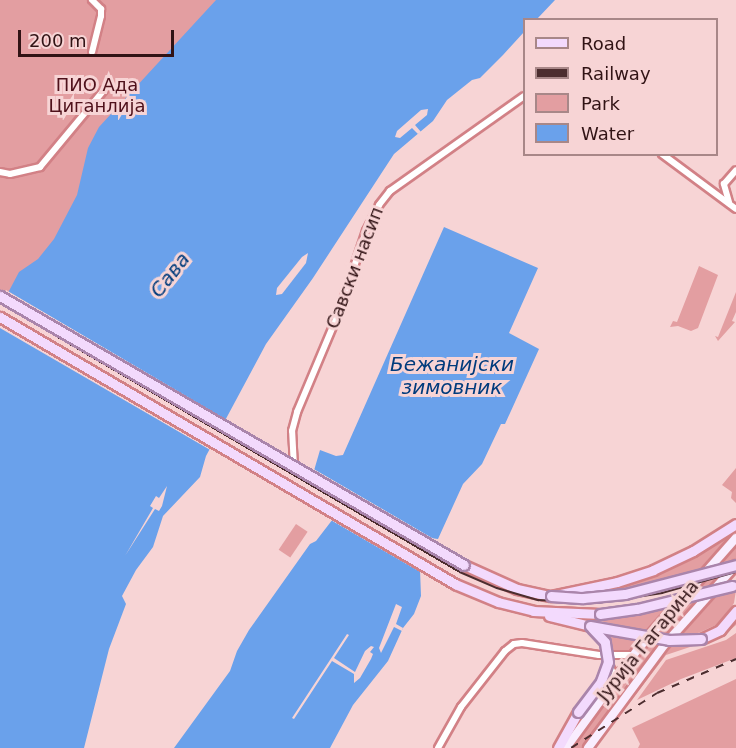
<!DOCTYPE html>
<html>
<head>
<meta charset="utf-8">
<style>
  body { margin:0 }
  #map { position:relative; width:736px; height:748px; overflow:hidden; background:#f7d4d5; font-family:"DejaVu Sans",sans-serif }
  div>[style] { position:absolute }
  .green>* { inset:0; background:#e39ea1; transform-origin:0 0 }
  .water>* { inset:0; background:#6aa1eb }
  .pier>* { inset:0; background:#f7d4d5 }
  .roads { filter:drop-shadow(2px 0 #d28186) drop-shadow(-2px 0 #d28186) drop-shadow(0 2px #d28186) drop-shadow(0 -2px #d28186) }
  .minor>* { height:6px; margin:-3px; padding:0 3px; transform-origin:3px; border-radius:3px; background:#fff }
  .secondary>* { height:8px; margin:-4px; padding:0 4px; transform-origin:4px; border-radius:4px; background:#f9edfe }
  .primary>* { height:9px; margin:-4.5px; padding:0 4.5px; transform-origin:4.5px; border-radius:4.5px; background:#f3dafd }
  .tram>* { height:1.5px; margin:-0.75px; padding:0 0.75px; transform-origin:0.75px; border-radius:0.75px; background:#4c2d2f }
  .rail>* { height:1.5px; margin-top:-0.75px; transform-origin:0; background:repeating-linear-gradient(90deg,#4c2d2f 0 8px,transparent 0 16px) }
  .bridges { filter:drop-shadow(2px 0 #aa85ab) drop-shadow(-2px 0 #aa85ab) drop-shadow(0 2px #aa85ab) drop-shadow(0 -2px #aa85ab) }
  .primary-bridge>* { height:9px; margin:-4.5px; padding:0 4.5px; transform-origin:4.5px; border-radius:4.5px; background:#f3dafd }
  span { translate:-50% -50%; white-space:nowrap; text-align:center; line-height:1.15; -webkit-text-stroke:6px #f7d4d5; paint-order:stroke }
  .park-label { font-size:18px; color:#4f111b }
  .street-label { font-size:18px; color:#311315 }
  .water-label { font-size:20px; color:#003b7c; font-style:italic }
  .legend { position:absolute; left:523px; top:18px; width:195px; height:138px; box-sizing:border-box; background:#f7d4d5; border:2px solid #a88788; margin:0; padding:8px 10px; list-style:none; font-size:18px; color:#311315 }
  .legend li { display:flex; align-items:center; gap:12px; height:30px }
  .legend b { width:30px; border:2px solid #a88788 }
  .scale { position:absolute; left:18px; top:30px; width:156px; height:27px; box-sizing:border-box; border:3px solid #311315; border-top:0; padding-left:8px; font-size:18px; line-height:21px; white-space:nowrap; color:#311315; -webkit-text-stroke:4px #f7d4d5; paint-order:stroke }
</style>
</head>
<body>
<div id="map">
  <div class="green">
    <div style="clip-path:polygon(0 0,297px 0,0 371px)"></div>
    <div style="clip-path:polygon(699px 266px,718px 275px,698px 328px,691px 331px,678px 326px,670px 327px,673px 321px,677px 322px)"></div>
    <div style="clip-path:polygon(736px 292px,736px 312px,732px 321px,735px 322px,718px 341px,715px 336px,718px 337px)"></div>
    <div style="clip-path:polygon(736px 468px,736px 503px,731px 498px,732px 492px,722px 485px)"></div>
    <div style="left:296px;top:524px;width:14px;height:31px;rotate:34deg"></div>
    <div style="clip-path:polygon(736px 528px,736px 534px,704px 569px,631px 589px,592px 592px,643px 577px)"></div>
    <div style="clip-path:polygon(736px 544px,736px 559px,626px 685px,583px 748px,574px 748px,611px 690px,682px 603px)"></div>
    <div style="clip-path:polygon(736px 590px,734px 603px,720px 623px,696px 634px,682px 633px,714px 597px)"></div>
    <div style="clip-path:polygon(669px 608px,650px 631px,599px 621px)"></div>
    <div style="clip-path:polygon(736px 614px,736px 625px,723px 636px,666px 655px,626px 707px,620px 711px,672px 646px,699px 642px)"></div>
    <div style="clip-path:polygon(600px 631px,643px 640px,631px 654px,612px 653px)"></div>
    <div style="clip-path:polygon(736px 633px,736px 658px,681px 679px,637px 700px,666px 660px,726px 640px)"></div>
    <div style="clip-path:polygon(736px 679px,736px 748px,638px 748px,640px 744px,632px 728px)"></div>
  </div>
  <div class="water">
    <div style="clip-path:polygon(216px 0,555px 0,537px 19px,524px 20px,524px 32px,503px 55px,480px 78px,472px 80px,447px 100px,433px 121px,394px 154px,313px 278px,266px 344px,206px 456px,200px 477px,163px 516px,153px 547px,136px 570px,122px 596px,126px 604px,109px 649px,84px 748px,0 748px,0 308px,19px 272px,38px 259px,54px 239px,77px 195px,88px 148px,99px 127px)"></div>
    <div style="clip-path:polygon(444px 227px,538px 268px,509px 333px,539px 349px,505px 424px,501px 424px,482px 464px,463px 484px,438px 539px,422px 537px,419px 543px,421px 596px,414px 614px,403px 628px,388px 661px,353px 705px,330px 748px,174px 748px,230px 671px,237px 651px,249px 630px,310px 544px,316px 541px,336px 515px,341px 499px,313px 474px,320px 450px,336px 456px,343px 455px)"></div>
  </div>
  <div class="pier">
    <div style="clip-path:polygon(428px 109px,427px 115px,415px 125px,421px 132px,418px 134px,412px 128px,400px 138px,395px 137px,397px 131px,421px 110px)"></div>
    <div style="clip-path:polygon(308px 253px,306px 263px,282px 294px,276px 295px,277px 288px,302px 257px)"></div>
    <div style="clip-path:polygon(6px 290px,227px 420px,212px 451px,0 328px,0 301px)"></div>
    <div style="clip-path:polygon(312px 468px,439px 542px,423px 540px,422px 573px,329px 519px,340px 493px,310px 474px)"></div>
    <div style="clip-path:polygon(167px 486px,162px 506px,159px 511px,155px 509px,125px 556px,153px 508px,150px 506px,156px 496px,159px 498px)"></div>
    <div style="clip-path:polygon(396px 604px,402px 607px,396px 624px,403px 628px,402px 631px,394px 627px,381px 653px,379px 648px)"></div>
    <div style="clip-path:polygon(347px 634px,349px 635px,334px 658px,355px 672px,365px 651px,371px 646px,374px 647px,370px 652px,373px 654px,371px 659px,360px 678px,354px 683px,354px 674px,332px 661px,294px 719px,292px 718px)"></div>
  </div>
  <div class="roads">
    <div class="minor">
      <div style="left:92px;top:0;width:13px;rotate:45deg"></div>
      <div style="left:101px;top:9px;width:7px;rotate:90deg"></div>
      <div style="left:101px;top:16px;width:37px;rotate:104deg"></div>
      <div style="left:662px;top:154px;width:92px;rotate:36.6deg"></div>
      <div style="left:0;top:172px;width:10px;rotate:11deg"></div>
      <div style="left:10px;top:174px;width:31px;rotate:-13deg"></div>
      <div style="left:40px;top:167px;width:100px;rotate:-50.3deg"></div>
      <div style="left:729px;top:202px;width:19px;rotate:-106deg"></div>
      <div style="left:724px;top:184px;width:18px;rotate:-49deg"></div>
      <div style="left:294px;top:467px;width:36px;rotate:-93deg"></div>
      <div style="left:292px;top:431px;width:20px;rotate:-75deg"></div>
      <div style="left:297px;top:412px;width:108px;rotate:-67.2deg"></div>
      <div style="left:339px;top:312px;width:85px;rotate:-71.6deg"></div>
      <div style="left:366px;top:231px;width:29px;rotate:-63deg"></div>
      <div style="left:379px;top:205px;width:18px;rotate:-52deg"></div>
      <div style="left:390px;top:191px;width:164px;rotate:-35.3deg"></div>
      <div style="left:607px;top:661px;width:13px;rotate:63deg"></div>
      <div style="left:613px;top:673px;width:12px;rotate:99deg"></div>
      <div style="left:438px;top:748px;width:47px;rotate:-60.7deg"></div>
      <div style="left:461px;top:707px;width:71px;rotate:-51.8deg"></div>
      <div style="left:505px;top:651px;width:11px;rotate:-38deg"></div>
      <div style="left:514px;top:644px;width:8px;rotate:-7deg"></div>
      <div style="left:522px;top:643px;width:78px;rotate:8.9deg"></div>
      <div style="left:599px;top:655px;width:34px"></div>
    </div>
    <div class="secondary">
      <div style="left:566px;top:748px;width:122px;rotate:-54deg"></div>
      <div style="left:638px;top:649px;width:148px;rotate:-48.6deg"></div>
      <div style="left:588px;top:748px;width:129px;rotate:-53.5deg"></div>
      <div style="left:665px;top:644px;width:106px;rotate:-48.1deg"></div>
    </div>
    <div class="primary">
      <div style="left:0;top:317px;width:528px;rotate:30.4deg"></div>
      <div style="left:455px;top:584px;width:47px;rotate:22.7deg"></div>
      <div style="left:498px;top:602px;width:36px;rotate:14deg"></div>
      <div style="left:533px;top:611px;width:67px;rotate:2.6deg"></div>
      <div style="left:464px;top:565px;width:58px;rotate:24.4deg"></div>
      <div style="left:517px;top:589px;width:35px;rotate:12deg"></div>
      <div style="left:551px;top:596px;width:67px;rotate:-12deg"></div>
      <div style="left:617px;top:582px;width:38px;rotate:-18deg"></div>
      <div style="left:653px;top:570px;width:44px;rotate:-25.4deg"></div>
      <div style="left:693px;top:551px;width:51px;rotate:-32.1deg"></div>
      <div style="left:549px;top:616px;width:42px;rotate:13.7deg"></div>
      <div style="left:701px;top:639px;width:21px;rotate:-25deg"></div>
      <div style="left:720px;top:630px;width:25px;rotate:-50deg"></div>
      <div style="left:558px;top:748px;width:41px;rotate:-60.9deg"></div>
    </div>
  </div>
  <div class="tram">
    <div style="left:0;top:303px;width:533px;rotate:30.32deg"></div>
    <div style="left:460px;top:572px;width:40px;rotate:23.4deg"></div>
    <div style="left:497px;top:588px;width:43px;rotate:16.3deg"></div>
    <div style="left:538px;top:600px;width:59px;rotate:2.9deg"></div>
    <div style="left:597px;top:603px;width:66px;rotate:-8.7deg"></div>
    <div style="left:662px;top:593px;width:77px;rotate:-15.8deg"></div>
  </div>
  <div class="rail">
    <div style="left:571px;top:748px;width:102px;rotate:-32.6deg"></div>
    <div style="left:657px;top:693px;width:86px;rotate:-23.3deg"></div>
  </div>
  <div class="bridges">
    <div class="primary-bridge">
      <div style="left:0;top:296px;width:536px;rotate:30.1deg"></div>
      <div style="left:551px;top:596px;width:32px;rotate:4deg"></div>
      <div style="left:583px;top:598px;width:42px;rotate:-5.4deg"></div>
      <div style="left:625px;top:594px;width:115px;rotate:-14.6deg"></div>
      <div style="left:600px;top:614px;width:37px;rotate:-8deg"></div>
      <div style="left:637px;top:609px;width:98px;rotate:-13.6deg"></div>
      <div style="left:590px;top:626px;width:80px;rotate:10deg"></div>
      <div style="left:669px;top:640px;width:32px;rotate:-2deg"></div>
      <div style="left:578px;top:712px;width:39px;rotate:-53deg"></div>
      <div style="left:601px;top:681px;width:20px;rotate:-70deg"></div>
      <div style="left:608px;top:662px;width:20px;rotate:-99deg"></div>
      <div style="left:605px;top:642px;width:19px;rotate:-133deg"></div>
    </div>
  </div>
  <div class="park-label">
    <span style="left:97px;top:96px">ПИО Ада<br>Циганлија</span>
  </div>
  <div class="street-label">
    <span style="left:355px;top:268px;rotate:-69deg">Савски насип</span>
    <span style="left:648px;top:641px;rotate:-51deg">Јурија Гагарина</span>
  </div>
  <div class="water-label">
    <span style="left:170px;top:275px;rotate:-52deg">Сава</span>
    <span style="left:452px;top:376px">Бежанијски<br>зимовник</span>
  </div>
  <ul class="legend">
  <li><b style="height:8px;background:#f3dafd"></b>Road</li>
  <li><b style="height:8px;background:#4c2d2f"></b>Railway</li>
  <li><b style="height:16px;background:#e39ea1"></b>Park</li>
  <li><b style="height:16px;background:#6aa1eb"></b>Water</li>
  </ul>
  <div class="scale">200 m</div>
</div>
</body>
</html>
